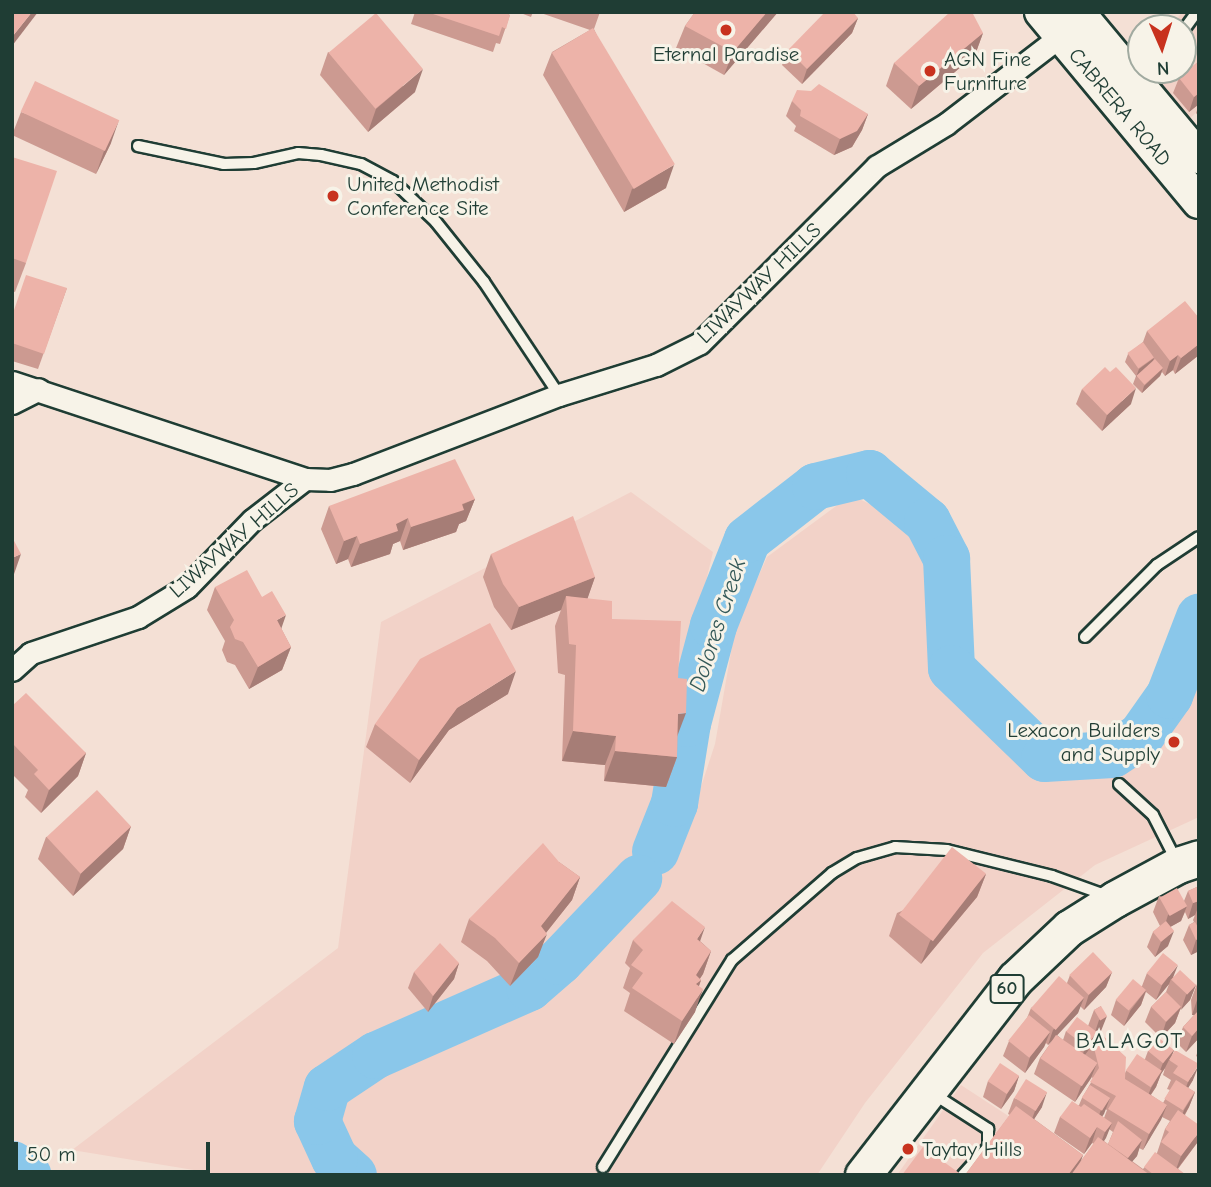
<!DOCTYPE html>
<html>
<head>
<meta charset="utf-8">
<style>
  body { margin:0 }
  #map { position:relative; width:1211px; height:1187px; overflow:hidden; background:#f4e0d5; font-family:"Comic Neue",sans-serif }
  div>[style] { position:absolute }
  .built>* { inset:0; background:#f2d2c8 }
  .river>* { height:47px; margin:-23.5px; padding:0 23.5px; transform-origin:23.5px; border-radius:23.5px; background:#8ac7ea }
  .roads { filter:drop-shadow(2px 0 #1f3d34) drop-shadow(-2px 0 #1f3d34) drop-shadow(0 2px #1f3d34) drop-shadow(0 -2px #1f3d34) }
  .lane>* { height:10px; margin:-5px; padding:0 5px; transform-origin:5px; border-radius:5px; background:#f7f3e8 }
  .street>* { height:21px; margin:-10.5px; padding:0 10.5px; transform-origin:10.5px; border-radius:10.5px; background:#f7f3e8 }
  .secondary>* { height:32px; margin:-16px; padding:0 16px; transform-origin:16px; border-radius:16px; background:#f7f3e8 }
  .primary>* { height:35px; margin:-17.5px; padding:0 17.5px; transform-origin:17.5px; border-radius:17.5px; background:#f7f3e8 }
  .wall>* { inset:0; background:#cc9a91 }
  .shaded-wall>* { inset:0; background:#a67d76 }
  .building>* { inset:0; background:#edb3a9; transform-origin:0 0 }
  .dots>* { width:19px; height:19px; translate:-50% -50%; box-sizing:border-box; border:4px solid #f7f3e8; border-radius:50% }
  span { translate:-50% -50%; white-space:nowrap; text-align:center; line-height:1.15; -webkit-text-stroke:6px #f7f3e8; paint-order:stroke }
  .shield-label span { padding:2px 5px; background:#f7f3e8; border:2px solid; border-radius:5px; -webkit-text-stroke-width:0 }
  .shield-label { font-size:19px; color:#1f3d34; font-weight:700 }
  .poi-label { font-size:21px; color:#1f3d34 }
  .left { translate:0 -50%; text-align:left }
  .right { translate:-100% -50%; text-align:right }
  .street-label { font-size:21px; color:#1f3d34 }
  .water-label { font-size:23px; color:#345958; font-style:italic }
  .neighbourhood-label { font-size:23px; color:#1f3d34; letter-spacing:2px }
  .frame { position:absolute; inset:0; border:14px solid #1f3d34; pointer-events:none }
  .north { position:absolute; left:1127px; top:14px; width:70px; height:70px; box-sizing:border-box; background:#f7f3e8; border:2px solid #a1aaa0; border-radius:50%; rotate:177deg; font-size:19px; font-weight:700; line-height:28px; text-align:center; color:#1f3d34 }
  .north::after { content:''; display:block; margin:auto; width:24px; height:32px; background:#c8321e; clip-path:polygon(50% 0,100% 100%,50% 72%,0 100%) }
  .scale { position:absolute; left:14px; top:1142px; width:196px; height:32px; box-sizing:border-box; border:4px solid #1f3d34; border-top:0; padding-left:9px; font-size:21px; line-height:24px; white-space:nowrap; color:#1f3d34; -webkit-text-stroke:5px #f7f3e8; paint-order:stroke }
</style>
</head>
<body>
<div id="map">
  <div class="built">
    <div style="clip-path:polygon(1182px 12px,1199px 12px,1199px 110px,1186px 122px,1142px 70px,1183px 70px,1183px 28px,1170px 28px)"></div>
    <div style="clip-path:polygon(631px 492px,713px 552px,696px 623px,667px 801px,644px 841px,678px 857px,715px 744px,735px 629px,767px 557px,851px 495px,909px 523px,926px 555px,935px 680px,1044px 774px,1094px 779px,1131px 761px,1168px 724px,1199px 664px,1199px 817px,1095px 865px,983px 953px,865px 1103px,817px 1175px,224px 1175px,72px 1150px,338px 948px,381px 622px)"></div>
    <div style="clip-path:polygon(961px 1085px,1099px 1175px,897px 1175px)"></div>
  </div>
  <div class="river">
    <div style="left:655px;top:851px;width:52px;rotate:-68.4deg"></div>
    <div style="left:674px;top:803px;width:81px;rotate:-80.8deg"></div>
    <div style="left:687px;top:723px;width:101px;rotate:-75.1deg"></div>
    <div style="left:713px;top:625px;width:92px;rotate:-68.4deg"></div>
    <div style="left:747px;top:539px;width:86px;rotate:-37.9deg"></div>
    <div style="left:815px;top:486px;width:56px;rotate:-13.5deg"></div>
    <div style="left:869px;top:473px;width:75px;rotate:39.6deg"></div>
    <div style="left:927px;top:521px;width:42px;rotate:62.8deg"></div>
    <div style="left:946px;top:558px;width:110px;rotate:87.4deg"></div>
    <div style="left:951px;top:668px;width:129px;rotate:44.1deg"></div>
    <div style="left:1044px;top:758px;width:68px;rotate:-3.4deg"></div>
    <div style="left:1112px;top:754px;width:33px;rotate:-33deg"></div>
    <div style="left:1140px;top:736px;width:50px;rotate:-54.7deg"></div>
    <div style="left:1169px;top:695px;width:84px;rotate:-69deg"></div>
    <div style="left:12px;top:1164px;width:19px;rotate:35deg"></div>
    <div style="left:353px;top:1175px;width:25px;rotate:-138deg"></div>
    <div style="left:334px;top:1158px;width:41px;rotate:-114.7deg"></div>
    <div style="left:317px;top:1121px;width:35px;rotate:-74deg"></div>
    <div style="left:327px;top:1087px;width:58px;rotate:-33.7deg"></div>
    <div style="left:375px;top:1055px;width:168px;rotate:-23.8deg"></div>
    <div style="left:529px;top:987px;width:40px;rotate:-41deg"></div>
    <div style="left:559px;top:961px;width:115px;rotate:-46.4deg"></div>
  </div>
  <div class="roads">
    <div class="lane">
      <div style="left:1183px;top:31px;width:24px;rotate:-54deg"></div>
      <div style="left:138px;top:146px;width:88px;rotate:11.8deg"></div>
      <div style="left:224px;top:164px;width:30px;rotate:-2deg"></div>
      <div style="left:254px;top:163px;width:45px;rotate:-12.8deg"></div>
      <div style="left:298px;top:153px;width:23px;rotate:5deg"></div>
      <div style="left:321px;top:155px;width:41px;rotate:12.7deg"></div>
      <div style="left:361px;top:164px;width:36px;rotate:28deg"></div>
      <div style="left:393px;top:181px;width:59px;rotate:43.6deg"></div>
      <div style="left:436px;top:222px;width:77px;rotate:51.3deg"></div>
      <div style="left:484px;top:282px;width:136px;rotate:56.4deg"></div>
      <div style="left:1085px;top:637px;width:102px;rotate:-45deg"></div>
      <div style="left:1157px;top:565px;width:50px;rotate:-33.7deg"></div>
      <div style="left:1119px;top:784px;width:46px;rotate:42.4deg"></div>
      <div style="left:1153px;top:815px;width:53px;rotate:62.9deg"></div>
      <div style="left:932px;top:1093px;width:67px;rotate:32.7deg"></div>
      <div style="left:988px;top:1129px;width:18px;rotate:90deg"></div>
      <div style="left:988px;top:1147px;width:38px;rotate:132deg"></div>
      <div style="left:603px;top:1167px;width:244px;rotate:-58.1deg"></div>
      <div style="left:732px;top:960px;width:133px;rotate:-41deg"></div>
      <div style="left:832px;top:873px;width:29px;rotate:-31deg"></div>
      <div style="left:857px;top:858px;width:40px;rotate:-16deg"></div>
      <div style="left:895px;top:847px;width:52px;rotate:3.3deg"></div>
      <div style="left:947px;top:850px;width:108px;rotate:13.9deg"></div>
      <div style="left:1052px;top:876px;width:56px;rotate:19.7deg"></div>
    </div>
    <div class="street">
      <div style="left:12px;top:382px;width:309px;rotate:18.3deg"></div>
      <div style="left:305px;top:479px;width:25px;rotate:2deg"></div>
      <div style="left:330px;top:480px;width:24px;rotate:-15deg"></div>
      <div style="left:353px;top:474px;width:221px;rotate:-21deg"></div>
      <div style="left:559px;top:395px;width:102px;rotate:-17.2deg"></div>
      <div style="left:656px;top:365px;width:49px;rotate:-26.6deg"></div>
      <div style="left:700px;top:343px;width:250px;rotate:-45deg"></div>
      <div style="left:877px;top:166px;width:81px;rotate:-31.3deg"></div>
      <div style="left:946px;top:124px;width:156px;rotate:-37.5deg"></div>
      <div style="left:12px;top:403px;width:30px;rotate:-27deg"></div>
      <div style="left:12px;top:670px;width:25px;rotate:-42deg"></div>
      <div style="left:31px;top:653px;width:113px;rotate:-18.6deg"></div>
      <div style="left:138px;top:617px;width:57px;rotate:-31.5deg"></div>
      <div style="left:187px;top:587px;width:93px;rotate:-45.9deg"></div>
      <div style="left:252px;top:520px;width:67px;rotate:-37.7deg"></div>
    </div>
    <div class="secondary">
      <div style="left:1041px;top:12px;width:247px;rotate:50.3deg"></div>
      <div style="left:1078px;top:12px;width:189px;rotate:50.2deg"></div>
    </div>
    <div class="primary">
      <div style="left:863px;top:1175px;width:248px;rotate:-52.2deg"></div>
      <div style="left:1015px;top:979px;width:74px;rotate:-43.4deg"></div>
      <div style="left:1069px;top:928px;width:54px;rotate:-32.2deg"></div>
      <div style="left:1115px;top:899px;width:72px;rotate:-28.4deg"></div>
      <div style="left:1178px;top:865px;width:22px;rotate:-18deg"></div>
    </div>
  </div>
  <div class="wall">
    <div style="clip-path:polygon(415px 12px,503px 12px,510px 15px,500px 44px,496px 43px,493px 52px,411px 24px)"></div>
    <div style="clip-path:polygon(518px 12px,533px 12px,531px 17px)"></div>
    <div style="clip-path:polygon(538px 12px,600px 12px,594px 29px,666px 188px,624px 212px,543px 75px,552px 52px,590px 30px)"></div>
    <div style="clip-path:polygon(695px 12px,778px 12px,724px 75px,676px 48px,685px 26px)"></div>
    <div style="clip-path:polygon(858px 18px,852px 33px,802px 84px,782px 65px,788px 50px)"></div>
    <div style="clip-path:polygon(983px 33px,975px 55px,911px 109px,886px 86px,894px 63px)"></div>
    <div style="clip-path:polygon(328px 52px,415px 92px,368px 132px,320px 75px)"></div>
    <div style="clip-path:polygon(1199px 61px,1199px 117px,1196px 113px,1199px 104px,1189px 112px,1173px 93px,1179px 78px)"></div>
    <div style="clip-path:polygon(792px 101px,868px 114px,862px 130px,852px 147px,834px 155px,794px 131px,796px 126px,786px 116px)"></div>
    <div style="clip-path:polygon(21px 112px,111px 143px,96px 174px,12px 135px)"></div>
    <div style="clip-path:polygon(12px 157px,26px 263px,15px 292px,12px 291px)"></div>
    <div style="clip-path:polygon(67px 288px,38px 369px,12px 361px,12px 315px)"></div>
    <div style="clip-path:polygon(1199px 318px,1199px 355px,1175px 374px,1173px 370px,1165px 376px,1162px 372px,1160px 376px,1142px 393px,1133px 384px,1136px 376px,1125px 362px,1128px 354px,1143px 342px,1147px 331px)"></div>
    <div style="clip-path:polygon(1082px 389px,1131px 404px,1102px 431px,1076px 404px)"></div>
    <div style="clip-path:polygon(475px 499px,466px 521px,459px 524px,456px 532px,403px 550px,400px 541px,393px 544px,390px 554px,351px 567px,348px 559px,336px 564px,321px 529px,329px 506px)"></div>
    <div style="clip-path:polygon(491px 554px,595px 577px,587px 599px,612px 619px,678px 678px,677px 757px,666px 787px,604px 781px,605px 765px,562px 761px,565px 675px,558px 673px,555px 626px,561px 610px,511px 630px,494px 607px,483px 577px)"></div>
    <div style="clip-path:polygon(215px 587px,262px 597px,281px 628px,291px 647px,282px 670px,249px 689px,235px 665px,227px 662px,222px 650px,225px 641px,207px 610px)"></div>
    <div style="clip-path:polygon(508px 694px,449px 730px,410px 783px,366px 747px,375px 724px)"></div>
    <div style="clip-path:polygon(12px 706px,86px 753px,78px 776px,41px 813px,25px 797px,28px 790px,12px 774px)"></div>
    <div style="clip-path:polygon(131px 826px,123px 849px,73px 896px,38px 859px,46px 837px)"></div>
    <div style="clip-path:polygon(559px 862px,580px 877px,572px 900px,546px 933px,538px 957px,510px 986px,487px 961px,461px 942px,469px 919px)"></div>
    <div style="clip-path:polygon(986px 874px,977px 897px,921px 964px,889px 936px,897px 913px)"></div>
    <div style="clip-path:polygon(1199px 886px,1199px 947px,1197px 952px,1191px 955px,1183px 940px,1189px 925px,1194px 922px,1193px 920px,1195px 915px,1188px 919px,1185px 912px,1181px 921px,1170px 927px,1168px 946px,1155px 957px,1147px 947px,1153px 932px,1160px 926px,1153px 912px,1159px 896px,1184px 901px,1188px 891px)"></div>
    <div style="clip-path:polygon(633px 940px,700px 941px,711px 951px,703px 974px,700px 979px,701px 980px,699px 986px,695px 1012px,674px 1044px,624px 1011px,630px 993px,623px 988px,630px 968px,625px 963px)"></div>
    <div style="clip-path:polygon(459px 963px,454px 979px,428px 1012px,408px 988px,414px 972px)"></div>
    <div style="clip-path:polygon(evenodd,1112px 972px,1106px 987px,1084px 1010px,1080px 1006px,1078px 1013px,1057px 1035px,1063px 1040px,1066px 1031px,1088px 1026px,1094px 1010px,1101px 1006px,1101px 1031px,1099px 1032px,1125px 1073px,1126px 1071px,1145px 1059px,1148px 1051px,1174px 1050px,1172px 1055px,1193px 1080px,1188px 1088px,1195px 1092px,1189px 1107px,1185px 1115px,1197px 1143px,1178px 1169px,1185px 1175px,965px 1175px,1010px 1115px,1008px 1114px,1014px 1098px,1042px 1107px,1034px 1119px,1083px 1155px,1080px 1162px,1094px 1144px,1092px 1143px,1084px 1154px,1054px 1133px,1060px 1117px,1079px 1105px,1082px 1098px,1093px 1079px,1092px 1077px,1075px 1102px,1034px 1074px,1040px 1058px,1052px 1041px,1048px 1045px,1046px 1043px,1044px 1047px,1025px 1073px,1003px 1056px,1009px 1041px,1027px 1018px,1031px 1008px,1067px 983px,1070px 975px,1112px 972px,1165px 1068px,1163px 1075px,1171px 1080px,1167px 1089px,1170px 1090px,1163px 1103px,1151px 1095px,1156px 1087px,1161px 1074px,1165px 1068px,1112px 972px,1105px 1109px,1107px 1110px,1104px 1118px,1102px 1116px,1105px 1109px,1112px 972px,1162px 1117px,1170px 1121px,1165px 1129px,1157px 1153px,1143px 1169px,1132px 1161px,1137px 1156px,1139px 1148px,1143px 1150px,1162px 1117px,1112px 972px,1109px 1129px,1113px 1132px,1108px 1144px,1104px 1141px,1109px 1129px)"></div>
    <div style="clip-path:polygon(1147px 973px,1173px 977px,1196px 985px,1190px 1000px,1180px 1010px,1175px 1023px,1161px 1038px,1145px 1022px,1151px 1007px,1166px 992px,1169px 984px,1156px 1000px,1146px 992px,1141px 1005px,1124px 1026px,1111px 1015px,1116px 1000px,1142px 986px)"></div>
    <div style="clip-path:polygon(1197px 984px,1199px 984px,1199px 1038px,1186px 1052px,1177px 1043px,1183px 1027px,1194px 1015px,1192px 1015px,1191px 1000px)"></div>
    <div style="clip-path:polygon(1199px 1048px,1199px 1058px,1196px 1056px)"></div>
    <div style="clip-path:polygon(1019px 1076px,1014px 1091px,1001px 1109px,983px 1097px,988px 1081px)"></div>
  </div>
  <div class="shaded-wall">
    <div style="clip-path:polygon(32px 12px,38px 12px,12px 46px,12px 37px)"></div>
    <div style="clip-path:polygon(767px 12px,778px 12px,724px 75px,733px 52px)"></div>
    <div style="clip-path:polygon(858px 18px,852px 33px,802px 84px,807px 69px)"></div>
    <div style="clip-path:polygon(983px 33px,975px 55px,911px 109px,919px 86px)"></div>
    <div style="clip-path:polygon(423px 69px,415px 92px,368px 132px,376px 109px)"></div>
    <div style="clip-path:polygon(1199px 93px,1199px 104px,1189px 112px,1194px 97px)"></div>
    <div style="clip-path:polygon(868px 114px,862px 130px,852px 147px,834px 155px,840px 139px)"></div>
    <div style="clip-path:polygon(119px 120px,111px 143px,96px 174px,104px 151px)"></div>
    <div style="clip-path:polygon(674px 165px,666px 188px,624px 212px,632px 189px)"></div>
    <div style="clip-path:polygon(1199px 344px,1199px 355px,1175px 374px,1181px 358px)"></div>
    <div style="clip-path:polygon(1178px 355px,1173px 370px,1165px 376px,1170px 361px)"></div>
    <div style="clip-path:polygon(1154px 358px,1152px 365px,1136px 377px,1139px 369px)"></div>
    <div style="clip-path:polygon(1163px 368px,1160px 376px,1142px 393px,1144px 386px)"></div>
    <div style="clip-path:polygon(1136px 388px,1131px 404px,1102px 431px,1107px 415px)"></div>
    <div style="clip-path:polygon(475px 499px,466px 521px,459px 524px,456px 532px,403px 550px,411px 527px)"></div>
    <div style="clip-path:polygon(408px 518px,400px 541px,393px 544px,390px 554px,351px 567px,360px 544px,396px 524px)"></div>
    <div style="clip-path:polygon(357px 536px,348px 559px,336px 564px,344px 541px)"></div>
    <div style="clip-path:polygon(21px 554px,13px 577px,12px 577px,12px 558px)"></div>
    <div style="clip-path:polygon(595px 577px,587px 600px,566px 596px,561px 610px,511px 630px,519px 607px)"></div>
    <div style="clip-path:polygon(286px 615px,278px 638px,277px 620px)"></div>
    <div style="clip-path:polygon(291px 647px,282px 670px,249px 689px,258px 667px)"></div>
    <div style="clip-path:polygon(516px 671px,508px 694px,449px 730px,410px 783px,419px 760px,457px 708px)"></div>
    <div style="clip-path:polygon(686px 713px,675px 742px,678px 714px)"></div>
    <div style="clip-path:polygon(573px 731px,616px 736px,605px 765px,562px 761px)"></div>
    <div style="clip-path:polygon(615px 751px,677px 757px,666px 787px,604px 781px)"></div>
    <div style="clip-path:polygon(86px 753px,78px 776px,41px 813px,49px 790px)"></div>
    <div style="clip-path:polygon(131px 826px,123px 849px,73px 896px,81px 873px)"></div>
    <div style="clip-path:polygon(986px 874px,977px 897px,921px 964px,930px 941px)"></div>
    <div style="clip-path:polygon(580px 877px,572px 900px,537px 944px,547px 934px,538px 957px,510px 986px,519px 963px,541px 926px)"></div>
    <div style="clip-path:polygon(1199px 901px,1199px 905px,1195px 915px,1188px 919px,1193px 903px)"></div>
    <div style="clip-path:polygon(1187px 906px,1181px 921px,1163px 931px,1168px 915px)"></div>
    <div style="clip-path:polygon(705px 927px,697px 950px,697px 939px)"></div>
    <div style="clip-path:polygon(1174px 931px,1168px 946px,1155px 957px,1161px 942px)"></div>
    <div style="clip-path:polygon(1199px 938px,1199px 947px,1197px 952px,1191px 955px,1196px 940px)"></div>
    <div style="clip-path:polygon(711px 951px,703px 974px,696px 984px,701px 980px,693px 1003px,696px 975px)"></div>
    <div style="clip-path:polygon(459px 963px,454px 979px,428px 1012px,433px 996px)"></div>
    <div style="clip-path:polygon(1178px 965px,1172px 980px,1171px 979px,1169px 984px,1156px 1000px,1162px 985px)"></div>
    <div style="clip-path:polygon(1112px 972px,1106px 987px,1084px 1010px,1089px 994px)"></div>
    <div style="clip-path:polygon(1196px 985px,1190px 1000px,1181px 1010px,1186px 995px)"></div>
    <div style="clip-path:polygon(703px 989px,695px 1012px,674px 1044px,682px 1021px)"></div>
    <div style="clip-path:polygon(1146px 990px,1141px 1005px,1124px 1026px,1130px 1011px)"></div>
    <div style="clip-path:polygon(1084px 998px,1078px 1013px,1048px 1045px,1053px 1030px)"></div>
    <div style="clip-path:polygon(1197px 1000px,1199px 1000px,1199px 1015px,1192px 1015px)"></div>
    <div style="clip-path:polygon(1181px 1007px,1175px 1023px,1161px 1038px,1166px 1022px)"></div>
    <div style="clip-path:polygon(1107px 1016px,1101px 1031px,1096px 1034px,1088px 1051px,1080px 1061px,1086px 1046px,1094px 1035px,1099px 1020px)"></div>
    <div style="clip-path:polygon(1199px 1028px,1199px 1038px,1186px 1052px,1192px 1036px)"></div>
    <div style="clip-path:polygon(1050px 1032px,1044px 1047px,1025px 1073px,1030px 1057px)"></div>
    <div style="clip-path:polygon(1174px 1050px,1170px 1061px,1169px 1060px,1165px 1068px,1161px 1074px,1156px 1087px,1145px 1103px,1151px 1088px,1157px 1078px,1163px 1063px)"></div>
    <div style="clip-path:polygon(1097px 1063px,1091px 1078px,1075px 1102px,1081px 1086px)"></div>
    <div style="clip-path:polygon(1199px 1065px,1193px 1080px,1182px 1098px,1188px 1082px)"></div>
    <div style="clip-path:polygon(1019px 1076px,1014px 1091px,1001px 1109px,1007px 1094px)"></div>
    <div style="clip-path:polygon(1047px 1092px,1042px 1107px,1029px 1127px,1035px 1111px)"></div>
    <div style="clip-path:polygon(1195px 1092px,1189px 1107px,1178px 1126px,1184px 1110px)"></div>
    <div style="clip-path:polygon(1110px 1098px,1104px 1114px,1095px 1126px,1101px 1110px)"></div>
    <div style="clip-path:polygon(1167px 1105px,1161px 1120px,1143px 1150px,1149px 1134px)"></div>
    <div style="clip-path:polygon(1112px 1123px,1106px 1138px,1099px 1148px,1105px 1132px)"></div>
    <div style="clip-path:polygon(1097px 1127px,1092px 1143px,1084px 1154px,1090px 1138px)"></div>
    <div style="clip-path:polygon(1199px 1132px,1199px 1137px,1197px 1143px,1175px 1172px,1181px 1156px)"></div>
    <div style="clip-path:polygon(1142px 1140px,1137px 1156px,1121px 1175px,1126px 1160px)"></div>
    <div style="clip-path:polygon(1083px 1155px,1076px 1175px,1068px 1175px)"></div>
  </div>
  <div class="building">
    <div style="clip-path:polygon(12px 12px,32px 12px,12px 37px)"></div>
    <div style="clip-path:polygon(427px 12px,503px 12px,510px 15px,506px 29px,502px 27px,499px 36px)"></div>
    <div style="clip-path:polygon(695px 12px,767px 12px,733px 52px,685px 26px)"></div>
    <div style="clip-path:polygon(825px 12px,853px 12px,858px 18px,807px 69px,788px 50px)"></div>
    <div style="clip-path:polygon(950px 12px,972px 12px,983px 33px,919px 86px,894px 63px)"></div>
    <div style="left:376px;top:13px;width:73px;height:62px;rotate:50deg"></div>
    <div style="left:593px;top:28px;width:159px;height:48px;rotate:59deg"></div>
    <div style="clip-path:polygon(1199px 61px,1199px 93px,1194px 97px,1179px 78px)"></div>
    <div style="left:35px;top:81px;width:93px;height:34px;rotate:25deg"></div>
    <div style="clip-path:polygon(819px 84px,868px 114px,857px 131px,840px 139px,800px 116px,801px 110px,792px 101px,797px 90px,811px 91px)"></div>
    <div style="clip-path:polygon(12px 157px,57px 171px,26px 263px,12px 258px)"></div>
    <div style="clip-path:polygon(26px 275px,67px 288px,44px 354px,12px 343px,12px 316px)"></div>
    <div style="clip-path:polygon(1185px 301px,1199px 318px,1199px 344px,1181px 358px,1178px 355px,1170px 361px,1147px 331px)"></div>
    <div style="left:1143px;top:342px;width:19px;height:19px;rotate:55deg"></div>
    <div style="left:1155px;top:359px;width:12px;height:25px;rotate:48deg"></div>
    <div style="clip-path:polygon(1105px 367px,1110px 372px,1116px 367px,1136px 388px,1107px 415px,1082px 389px)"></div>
    <div style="clip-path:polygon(455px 459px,475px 499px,462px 504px,464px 510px,411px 527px,408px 518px,396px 524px,398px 531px,360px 544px,357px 536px,344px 541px,329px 506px)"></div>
    <div style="clip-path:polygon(573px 516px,595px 577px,519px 607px,503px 584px,491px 554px)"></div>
    <div style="clip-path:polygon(12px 537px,21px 554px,12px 558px)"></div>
    <div style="clip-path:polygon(247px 570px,262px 597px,272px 591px,286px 615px,277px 620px,291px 647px,258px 667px,243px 642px,235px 639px,230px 627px,234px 620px,215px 587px)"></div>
    <div style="clip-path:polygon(566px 596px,612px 601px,612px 619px,681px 621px,678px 678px,687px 679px,686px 713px,678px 714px,677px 757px,615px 751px,616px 736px,573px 731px,576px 645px,569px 644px)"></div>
    <div style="clip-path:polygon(490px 623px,516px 671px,457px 708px,419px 760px,375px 724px,420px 659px)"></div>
    <div style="clip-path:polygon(26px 693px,86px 753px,49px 790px,34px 774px,38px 770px,13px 744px,12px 745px,12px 706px)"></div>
    <div style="left:97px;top:790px;width:50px;height:69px;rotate:47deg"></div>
    <div style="clip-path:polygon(543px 843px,559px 862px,580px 877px,541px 926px,547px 934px,519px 963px,495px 938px,469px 919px)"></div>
    <div style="left:952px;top:847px;width:43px;height:86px;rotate:38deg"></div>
    <div style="clip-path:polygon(1199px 886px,1199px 901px,1193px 903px,1188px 891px)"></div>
    <div style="left:1177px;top:888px;width:21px;height:20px;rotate:61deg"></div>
    <div style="clip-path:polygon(672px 901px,705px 927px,697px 939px,711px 951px,696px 975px,701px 980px,696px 984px,703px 989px,682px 1021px,632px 988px,643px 973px,631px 965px,643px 950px,633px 940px)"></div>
    <div style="left:1166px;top:921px;width:13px;height:17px;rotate:51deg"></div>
    <div style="clip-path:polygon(1195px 922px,1199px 929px,1199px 938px,1196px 940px,1189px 925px)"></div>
    <div style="clip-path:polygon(440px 943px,459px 963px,433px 996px,414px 972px)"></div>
    <div style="left:1093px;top:952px;width:28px;height:33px;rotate:46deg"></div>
    <div style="left:1163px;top:953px;width:19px;height:26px;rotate:39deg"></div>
    <div style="left:1180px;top:970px;width:22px;height:13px;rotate:43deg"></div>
    <div style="left:1059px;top:976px;width:33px;height:43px;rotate:41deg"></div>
    <div style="left:1133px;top:979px;width:17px;height:27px;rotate:40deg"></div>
    <div style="left:1197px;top:984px;width:2px;height:16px"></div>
    <div style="left:1166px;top:992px;width:21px;height:21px;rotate:45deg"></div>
    <div style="left:1101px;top:1006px;width:12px;height:8px;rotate:59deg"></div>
    <div style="clip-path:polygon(1198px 1011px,1199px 1028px,1192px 1036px,1183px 1027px)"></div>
    <div style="left:1029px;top:1015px;width:27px;height:33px;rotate:39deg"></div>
    <div style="left:1077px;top:1017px;width:25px;height:18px;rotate:37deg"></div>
    <div style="clip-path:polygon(1099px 1032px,1126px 1057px,1125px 1079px,1167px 1105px,1149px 1134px,1108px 1109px,1116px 1096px,1090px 1082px,1099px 1068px,1092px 1040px)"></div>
    <div style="left:1056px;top:1035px;width:50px;height:28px;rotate:34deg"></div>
    <div style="left:1159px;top:1038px;width:19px;height:17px;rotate:39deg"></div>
    <div style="clip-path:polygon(1175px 1050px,1199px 1064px,1188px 1082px,1173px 1073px,1178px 1066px,1169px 1060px)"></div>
    <div style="left:1137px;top:1054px;width:30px;height:20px;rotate:34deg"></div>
    <div style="left:1000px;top:1063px;width:23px;height:22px;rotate:34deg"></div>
    <div style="left:1026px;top:1079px;width:25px;height:22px;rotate:32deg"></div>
    <div style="left:1176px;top:1080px;width:22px;height:22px;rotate:32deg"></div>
    <div style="left:1090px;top:1085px;width:24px;height:15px;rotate:33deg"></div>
    <div style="clip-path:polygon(1072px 1101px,1081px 1107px,1084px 1104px,1112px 1123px,1105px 1132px,1097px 1127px,1090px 1138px,1060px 1117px)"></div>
    <div style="clip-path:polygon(1016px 1106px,1083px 1155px,1068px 1175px,965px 1175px)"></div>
    <div style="clip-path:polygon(1178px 1110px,1199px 1125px,1199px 1132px,1181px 1156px,1161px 1142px,1169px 1132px,1165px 1129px)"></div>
    <div style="clip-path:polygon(1118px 1121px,1142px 1140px,1128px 1158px,1108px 1144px)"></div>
    <div style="clip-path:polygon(1098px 1137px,1150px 1175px,1071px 1175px)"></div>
    <div style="clip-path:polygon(923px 1147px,962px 1175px,902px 1175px)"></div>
    <div style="clip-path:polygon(1155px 1152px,1185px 1174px,1154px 1175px,1144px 1167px)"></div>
  </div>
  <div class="dots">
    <div style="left:726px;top:30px;background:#c8321e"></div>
    <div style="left:930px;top:71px;background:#c8321e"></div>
    <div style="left:333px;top:196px;background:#c8321e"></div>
    <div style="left:1174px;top:742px;background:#c8321e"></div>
    <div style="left:908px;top:1149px;background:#c8321e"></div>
  </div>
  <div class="shield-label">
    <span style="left:1007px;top:989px">60</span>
  </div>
  <div class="poi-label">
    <span style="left:726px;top:54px">Eternal Paradise</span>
    <span class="left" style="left:944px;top:71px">AGN Fine<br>Furniture</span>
    <span class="left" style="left:347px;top:196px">United Methodist<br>Conference Site</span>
    <span class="right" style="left:1160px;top:742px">Lexacon Builders<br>and Supply</span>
    <span class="left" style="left:922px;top:1149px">Taytay Hills</span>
  </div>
  <div class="street-label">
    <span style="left:1120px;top:107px;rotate:50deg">CABRERA ROAD</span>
    <span style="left:759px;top:283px;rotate:-44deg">LIWAYWAY HILLS</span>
    <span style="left:234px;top:540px;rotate:-41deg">LIWAYWAY HILLS</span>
  </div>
  <div class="water-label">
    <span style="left:718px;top:625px;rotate:-72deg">Dolores Creek</span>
  </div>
  <div class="neighbourhood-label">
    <span style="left:1130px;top:1041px">BALAGOT</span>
  </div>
  <div class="frame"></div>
  <div class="north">N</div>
  <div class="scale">50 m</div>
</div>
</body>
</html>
